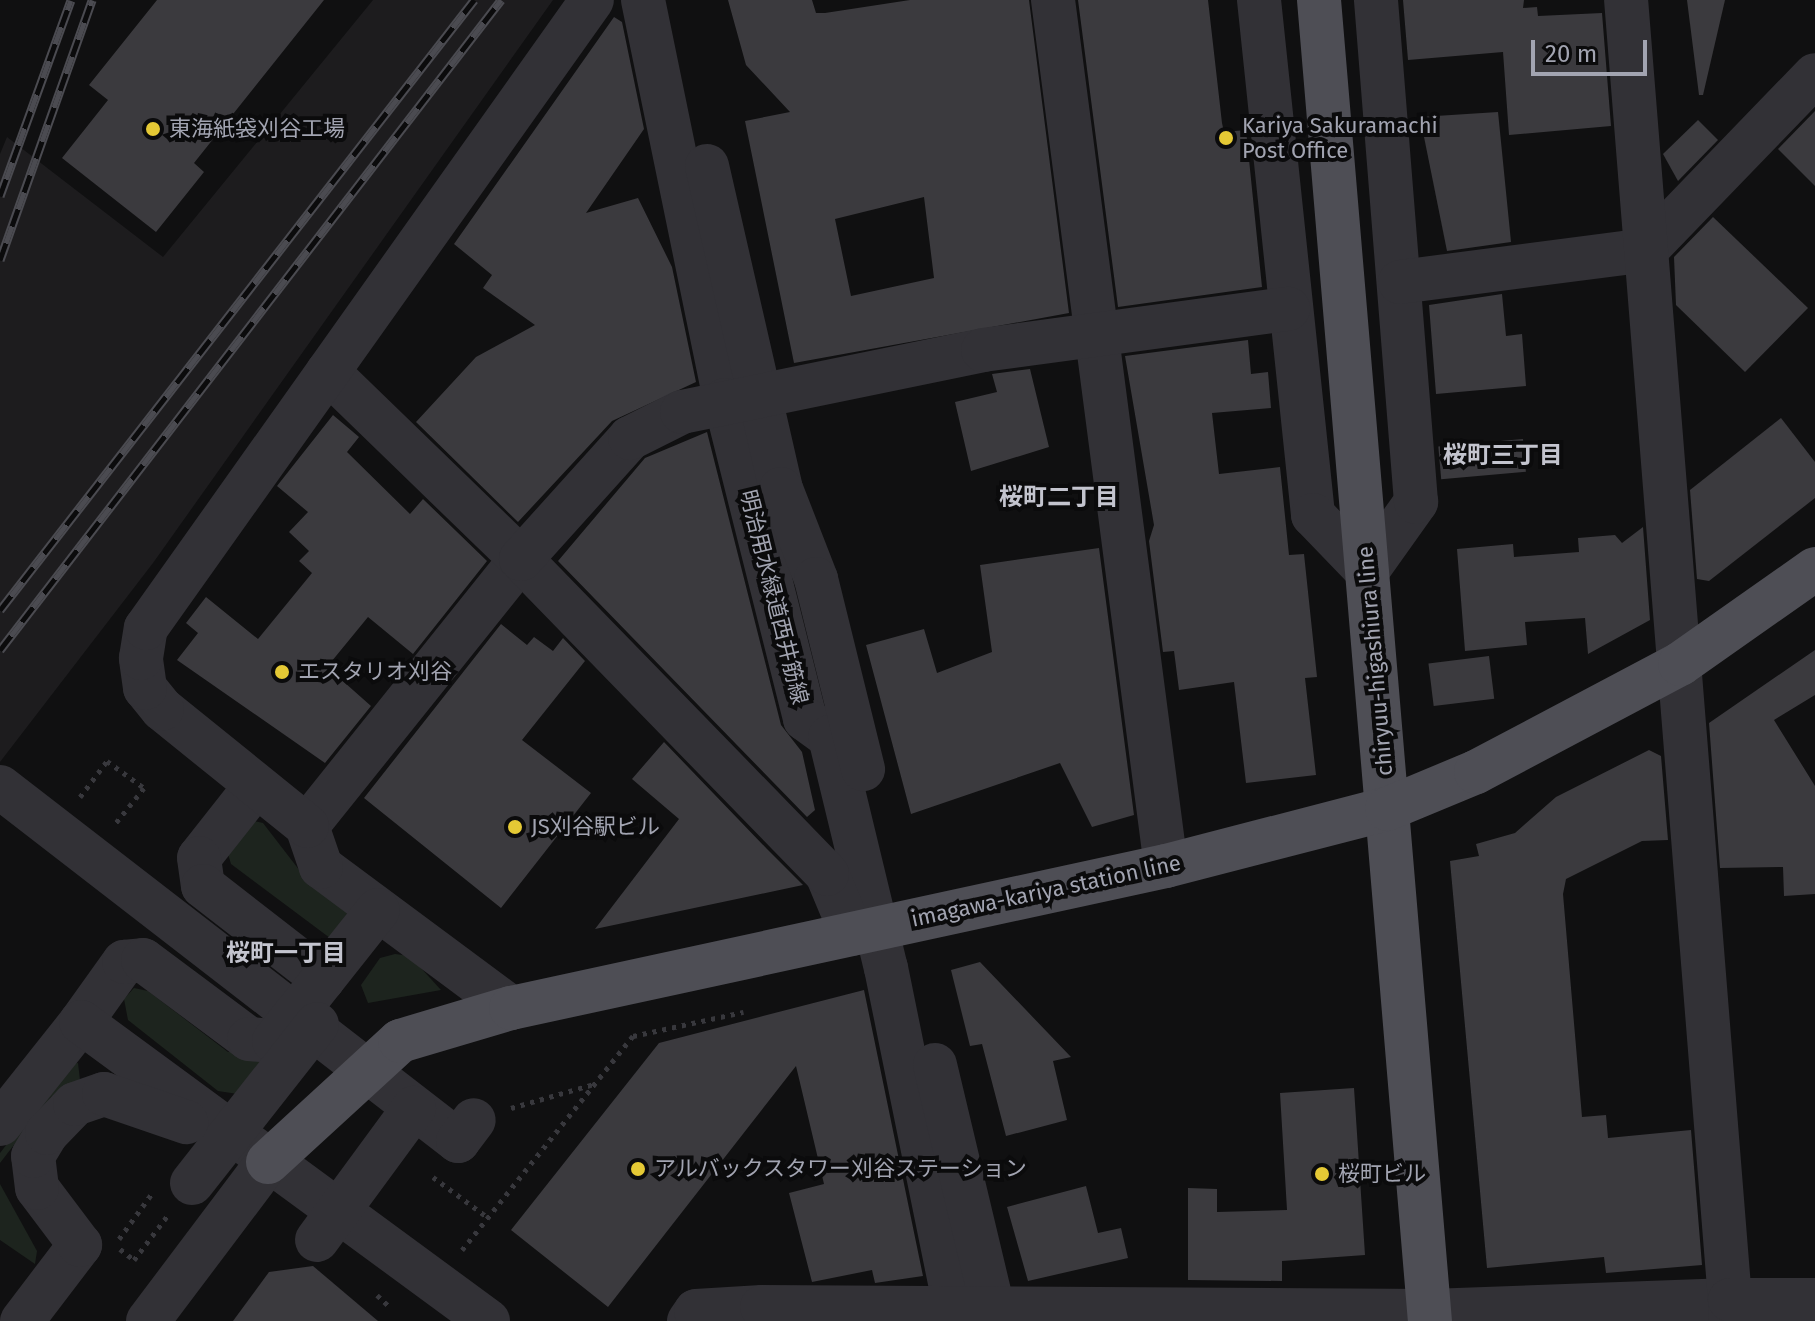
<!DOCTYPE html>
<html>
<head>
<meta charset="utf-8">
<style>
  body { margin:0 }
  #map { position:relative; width:1815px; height:1321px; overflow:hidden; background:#101011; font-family:"Fira Sans","Noto Sans JP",sans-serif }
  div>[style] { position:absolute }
  .built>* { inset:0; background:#1d1c1e }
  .green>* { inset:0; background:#1d241e }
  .building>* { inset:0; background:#3b3a3e; transform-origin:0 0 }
  .path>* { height:5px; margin-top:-2.5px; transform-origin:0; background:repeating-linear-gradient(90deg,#38383d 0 4px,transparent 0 10px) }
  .minor>* { height:44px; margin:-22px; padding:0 22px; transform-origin:22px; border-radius:22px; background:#323136 }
  .major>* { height:44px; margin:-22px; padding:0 22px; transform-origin:22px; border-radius:22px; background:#4e4e55 }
  .rail>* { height:9px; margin-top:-4.5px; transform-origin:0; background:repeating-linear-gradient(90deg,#0b0b0c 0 18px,#4b4b51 0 36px); box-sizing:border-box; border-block:2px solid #4b4b51 }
  .dots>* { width:22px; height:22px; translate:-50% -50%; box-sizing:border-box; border:4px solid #0b0b0c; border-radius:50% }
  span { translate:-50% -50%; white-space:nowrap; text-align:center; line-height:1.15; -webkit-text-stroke:8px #0b0b0c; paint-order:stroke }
  .poi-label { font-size:22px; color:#a2a4b1 }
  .left { translate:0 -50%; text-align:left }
  .street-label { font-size:22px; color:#a2a4b1 }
  .neighbourhood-label { font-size:24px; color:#c3c4ce; font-weight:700 }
  .scale { position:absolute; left:1531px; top:40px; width:116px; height:36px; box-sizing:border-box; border:4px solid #a2a4b1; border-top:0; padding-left:10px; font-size:24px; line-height:28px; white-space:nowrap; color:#a2a4b1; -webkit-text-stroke:6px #0b0b0c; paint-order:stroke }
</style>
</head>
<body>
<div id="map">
  <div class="built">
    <div style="clip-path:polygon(373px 0,553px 0,153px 563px,0 762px,0 154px,7px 137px,163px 257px)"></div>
  </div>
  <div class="green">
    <div style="clip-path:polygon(249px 820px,263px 823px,300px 871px,351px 908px,330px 938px,231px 864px,226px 847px)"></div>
    <div style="clip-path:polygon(395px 954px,410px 956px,441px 990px,368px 1003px,361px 985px,380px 958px)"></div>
    <div style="clip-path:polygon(134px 988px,148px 991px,228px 1052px,254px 1051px,267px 1061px,251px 1096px,218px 1091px,128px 1020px,124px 999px)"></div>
    <div style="clip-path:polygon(78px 1063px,80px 1080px,51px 1097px,0 1163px,0 1153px,69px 1064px)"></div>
    <div style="clip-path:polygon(0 1184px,37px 1251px,35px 1264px,0 1240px)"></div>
  </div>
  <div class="building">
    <div style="clip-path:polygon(157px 0,324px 0,194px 163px,204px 172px,156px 232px,62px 158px,108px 100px,89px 85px)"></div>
    <div style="clip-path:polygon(evenodd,728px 0,812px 0,816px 13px,825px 13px,910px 0,1029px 0,1069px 313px,794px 363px,745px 121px,790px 112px,746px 65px,728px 0,924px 197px,934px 278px,851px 296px,835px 219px,924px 197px)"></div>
    <div style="clip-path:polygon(1078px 0,1208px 0,1222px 123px,1224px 132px,1246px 130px,1262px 287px,1118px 307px)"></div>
    <div style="clip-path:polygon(1403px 0,1524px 0,1523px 8px,1537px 7px,1538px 16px,1602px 13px,1611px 126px,1509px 135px,1503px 52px,1408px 60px)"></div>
    <div style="clip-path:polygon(1687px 0,1725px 0,1703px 95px,1699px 95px)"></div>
    <div style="clip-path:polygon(614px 17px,622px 22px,644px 129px,586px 213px,638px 198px,672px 267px,696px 382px,612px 421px,518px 522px,416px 422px,476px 357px,535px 325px,483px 288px,492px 275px,454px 244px)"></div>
    <div style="clip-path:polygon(1815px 111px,1815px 186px,1778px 149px)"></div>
    <div style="clip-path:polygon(1498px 112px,1511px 242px,1447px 251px,1420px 117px)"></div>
    <div style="clip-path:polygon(1698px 120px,1718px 140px,1678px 181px,1663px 154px)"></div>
    <div style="clip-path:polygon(1713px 217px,1808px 308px,1745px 372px,1676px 305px,1674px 257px)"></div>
    <div style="clip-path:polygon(1502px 294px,1506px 336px,1522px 334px,1526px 386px,1436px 394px,1429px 305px)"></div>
    <div style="clip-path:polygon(1248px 340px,1251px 374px,1268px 372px,1271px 408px,1212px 413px,1219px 474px,1280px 467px,1289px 555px,1304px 554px,1317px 677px,1305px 678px,1316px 775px,1246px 783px,1234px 682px,1179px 690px,1174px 651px,1163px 652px,1149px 541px,1154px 525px,1125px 356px)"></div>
    <div style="clip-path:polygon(1030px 369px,1049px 447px,971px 471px,955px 402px,997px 392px,992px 374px)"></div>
    <div style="clip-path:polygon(333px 415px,359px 437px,347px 452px,410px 514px,423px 499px,487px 561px,413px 654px,368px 617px,327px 667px,371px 706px,325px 763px,177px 660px,198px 633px,186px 623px,206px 597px,258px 639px,312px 573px,299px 561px,309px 551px,289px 532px,308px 512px,277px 486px)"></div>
    <div style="clip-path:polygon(1781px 418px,1815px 462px,1815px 498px,1709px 581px,1697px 579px,1690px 490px)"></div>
    <div style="clip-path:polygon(707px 432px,781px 725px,802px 752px,815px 810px,807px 817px,558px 561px,645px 458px)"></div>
    <div style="left:1523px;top:439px;width:33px;height:85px;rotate:85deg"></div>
    <div style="clip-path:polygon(1643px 527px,1650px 620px,1588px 654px,1585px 618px,1525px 622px,1527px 645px,1465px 651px,1457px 549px,1513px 544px,1514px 557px,1579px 552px,1578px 538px,1615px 535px,1622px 543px)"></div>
    <div style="clip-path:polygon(1099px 548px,1134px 815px,1092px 827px,1060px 763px,911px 814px,866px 645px,924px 629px,937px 673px,992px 652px,980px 565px)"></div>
    <div style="clip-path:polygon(501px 624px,527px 645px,534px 637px,553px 651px,563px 638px,585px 661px,522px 740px,591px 793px,501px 908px,364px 798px)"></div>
    <div style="clip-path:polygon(1815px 650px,1815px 695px,1774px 720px,1815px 786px,1815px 894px,1784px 896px,1783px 867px,1720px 868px,1709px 723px)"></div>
    <div style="left:1489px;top:656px;width:43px;height:61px;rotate:83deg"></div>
    <div style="clip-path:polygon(664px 742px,767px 849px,803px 885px,595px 929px,679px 819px,632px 779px)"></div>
    <div style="clip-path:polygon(1649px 750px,1661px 756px,1668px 840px,1642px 841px,1566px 879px,1563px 894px,1582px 1117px,1606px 1115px,1608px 1138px,1691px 1130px,1702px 1265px,1606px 1273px,1604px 1257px,1487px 1268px,1450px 861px,1479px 856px,1476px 844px,1515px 833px,1556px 797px)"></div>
    <div style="clip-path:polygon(980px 962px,1071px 1057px,1053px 1061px,1067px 1120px,1006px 1136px,982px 1044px,970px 1046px,951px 970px)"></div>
    <div style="clip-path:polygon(864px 990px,923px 1276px,875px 1283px,872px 1270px,812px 1282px,789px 1193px,824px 1184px,796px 1066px,608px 1307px,511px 1230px,659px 1043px)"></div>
    <div style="clip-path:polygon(1354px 1088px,1365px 1255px,1282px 1261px,1282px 1281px,1188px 1280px,1188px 1188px,1217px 1189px,1217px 1212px,1287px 1210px,1280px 1093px)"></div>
    <div style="clip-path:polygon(1086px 1186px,1098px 1233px,1121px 1228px,1128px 1258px,1028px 1281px,1007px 1207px)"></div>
    <div style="clip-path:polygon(313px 1266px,378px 1321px,233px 1321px,269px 1272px)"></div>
  </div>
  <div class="path">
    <div style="left:80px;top:797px;width:45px;rotate:-53.1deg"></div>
    <div style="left:107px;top:761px;width:46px;rotate:36.1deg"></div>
    <div style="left:144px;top:788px;width:46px;rotate:128.9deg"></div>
    <div style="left:511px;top:1108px;width:86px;rotate:-16.1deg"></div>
    <div style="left:433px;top:1177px;width:67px;rotate:36.5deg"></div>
    <div style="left:119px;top:1239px;width:58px;rotate:-54.1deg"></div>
    <div style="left:120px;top:1249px;width:18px;rotate:38deg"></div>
    <div style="left:134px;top:1260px;width:56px;rotate:-52.9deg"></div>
    <div style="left:462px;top:1250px;width:274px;rotate:-51.4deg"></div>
    <div style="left:633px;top:1036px;width:113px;rotate:-12.3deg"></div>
    <div style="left:377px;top:1295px;width:19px;rotate:43deg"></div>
  </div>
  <div class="minor">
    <div style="left:643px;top:0;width:408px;rotate:78.4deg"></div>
    <div style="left:725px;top:400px;width:329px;rotate:75.9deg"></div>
    <div style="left:805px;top:719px;width:31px;rotate:36deg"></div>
    <div style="left:830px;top:737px;width:238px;rotate:76.4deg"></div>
    <div style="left:886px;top:968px;width:360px;rotate:78.5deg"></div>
    <div style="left:1053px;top:0;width:873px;rotate:82.57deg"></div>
    <div style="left:1259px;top:0;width:518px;rotate:84.01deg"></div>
    <div style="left:1313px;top:515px;width:78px;rotate:46deg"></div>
    <div style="left:1367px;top:571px;width:85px;rotate:-54.6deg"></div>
    <div style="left:1416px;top:502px;width:504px;rotate:-94.56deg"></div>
    <div style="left:707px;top:166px;width:331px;rotate:77.1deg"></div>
    <div style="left:781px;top:489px;width:97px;rotate:68.7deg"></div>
    <div style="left:816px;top:579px;width:196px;rotate:76.1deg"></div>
    <div style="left:1400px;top:282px;width:248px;rotate:-7.4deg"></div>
    <div style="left:1646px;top:250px;width:243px;rotate:-46deg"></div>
    <div style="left:0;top:787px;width:579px;rotate:37.7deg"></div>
    <div style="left:458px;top:1141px;width:26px;rotate:-53deg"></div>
    <div style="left:255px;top:787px;width:90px;rotate:128.3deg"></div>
    <div style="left:199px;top:858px;width:28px;rotate:82deg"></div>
    <div style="left:203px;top:886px;width:152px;rotate:37.8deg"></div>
    <div style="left:307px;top:826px;width:342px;rotate:-51.3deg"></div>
    <div style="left:521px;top:559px;width:269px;rotate:-135.9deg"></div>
    <div style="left:852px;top:934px;width:65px;rotate:-112.6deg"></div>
    <div style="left:827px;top:874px;width:439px;rotate:-134.2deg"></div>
    <div style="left:521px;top:559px;width:163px;rotate:-48deg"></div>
    <div style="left:630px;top:438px;width:58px;rotate:-26.6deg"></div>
    <div style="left:682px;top:412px;width:307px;rotate:-11.6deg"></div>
    <div style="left:983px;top:350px;width:308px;rotate:-7.7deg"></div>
    <div style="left:511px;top:1008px;width:237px;rotate:-143.4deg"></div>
    <div style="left:321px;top:867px;width:43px;rotate:-108.9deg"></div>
    <div style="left:307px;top:826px;width:186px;rotate:-141.1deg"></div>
    <div style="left:162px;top:709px;width:27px;rotate:-129deg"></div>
    <div style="left:145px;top:688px;width:30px;rotate:-98deg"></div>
    <div style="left:141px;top:658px;width:30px;rotate:-81deg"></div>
    <div style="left:146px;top:628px;width:770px;rotate:-54.62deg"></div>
    <div style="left:81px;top:1022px;width:74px;rotate:-54.4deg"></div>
    <div style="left:124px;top:962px;width:19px;rotate:-6deg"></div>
    <div style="left:143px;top:960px;width:132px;rotate:36.7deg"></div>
    <div style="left:249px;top:1039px;width:25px;rotate:5deg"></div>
    <div style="left:274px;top:1041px;width:167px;rotate:-51.6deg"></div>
    <div style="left:935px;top:1065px;width:263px;rotate:76.6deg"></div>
    <div style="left:0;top:1124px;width:130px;rotate:-51.5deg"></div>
    <div style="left:81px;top:1022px;width:505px;rotate:36.3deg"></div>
    <div style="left:192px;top:1183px;width:202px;rotate:-51.8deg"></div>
    <div style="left:317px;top:1240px;width:164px;rotate:-53.7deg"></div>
    <div style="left:22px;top:1321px;width:96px;rotate:-52.7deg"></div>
    <div style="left:80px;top:1245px;width:71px;rotate:-127deg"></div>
    <div style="left:37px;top:1188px;width:32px;rotate:-97deg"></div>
    <div style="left:33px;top:1156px;width:27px;rotate:-59deg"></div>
    <div style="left:47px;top:1133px;width:40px;rotate:-46deg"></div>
    <div style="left:75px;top:1104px;width:31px;rotate:-19deg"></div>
    <div style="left:104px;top:1094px;width:87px;rotate:18.9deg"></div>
    <div style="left:148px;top:1321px;width:199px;rotate:-53deg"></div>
    <div style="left:689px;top:1321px;width:12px;rotate:-55deg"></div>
    <div style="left:696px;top:1311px;width:66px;rotate:-3.5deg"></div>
    <div style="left:762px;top:1307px;width:668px;rotate:0.34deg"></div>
    <div style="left:1430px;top:1311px;width:300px;rotate:-2.1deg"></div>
    <div style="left:1730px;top:1300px;width:1304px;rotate:-94.57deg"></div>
    <div style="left:1731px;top:1321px;width:21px;rotate:-93deg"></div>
    <div style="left:1730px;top:1300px;width:85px"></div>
  </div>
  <div class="major">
    <div style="left:1319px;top:0;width:1326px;rotate:85.2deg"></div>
    <div style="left:268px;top:1162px;width:179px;rotate:-42.5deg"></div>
    <div style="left:400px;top:1041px;width:116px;rotate:-16.6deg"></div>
    <div style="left:511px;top:1008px;width:670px;rotate:-12.23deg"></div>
    <div style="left:1166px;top:866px;width:228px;rotate:-14.5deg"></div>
    <div style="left:1387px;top:809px;width:96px;rotate:-22.6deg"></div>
    <div style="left:1476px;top:772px;width:231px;rotate:-27.9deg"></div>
    <div style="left:1680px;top:664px;width:165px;rotate:-35.1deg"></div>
  </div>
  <div class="rail">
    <div style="left:0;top:196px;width:208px;rotate:-70.1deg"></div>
    <div style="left:0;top:260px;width:276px;rotate:-70.5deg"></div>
    <div style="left:0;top:610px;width:773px;rotate:-52.15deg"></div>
    <div style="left:0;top:650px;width:821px;rotate:-52.38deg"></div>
  </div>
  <div class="dots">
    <div style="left:153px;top:129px;background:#e5c935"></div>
    <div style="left:1226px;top:138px;background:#e5c935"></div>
    <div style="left:282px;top:672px;background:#e5c935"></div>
    <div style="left:515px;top:827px;background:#e5c935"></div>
    <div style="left:638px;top:1169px;background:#e5c935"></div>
    <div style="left:1322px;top:1174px;background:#e5c935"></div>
  </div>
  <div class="poi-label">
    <span class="left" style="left:1242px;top:138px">Kariya Sakuramachi<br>Post Office</span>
    <span class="left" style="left:169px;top:129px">東海紙袋刈谷工場</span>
    <span class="left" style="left:298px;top:672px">エスタリオ刈谷</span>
    <span class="left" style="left:531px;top:827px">JS刈谷駅ビル</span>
    <span class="left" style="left:654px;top:1169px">アルバックスタワー刈谷ステーション</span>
    <span class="left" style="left:1338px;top:1174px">桜町ビル</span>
  </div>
  <div class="street-label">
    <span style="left:774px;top:597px;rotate:76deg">明治用水緑道西井筋線</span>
    <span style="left:1375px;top:661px;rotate:-95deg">chiryuu-higashiura line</span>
    <span style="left:1046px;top:891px;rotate:-12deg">imagawa-kariya station line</span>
  </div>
  <div class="neighbourhood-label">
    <span style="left:1503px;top:456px">桜町三丁目</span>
    <span style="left:1059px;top:498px">桜町二丁目</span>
    <span style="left:286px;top:954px">桜町一丁目</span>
  </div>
  <div class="scale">20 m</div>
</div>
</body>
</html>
